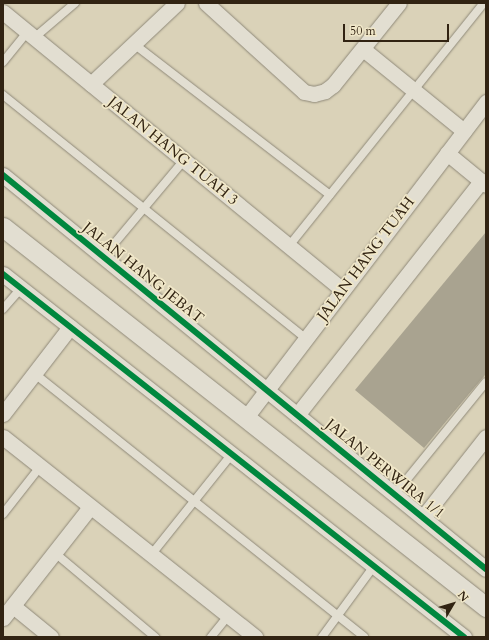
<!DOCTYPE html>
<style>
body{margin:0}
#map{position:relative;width:489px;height:640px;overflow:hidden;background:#dad2b8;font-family:Cardo,serif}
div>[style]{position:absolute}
.shadow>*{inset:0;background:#0003}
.building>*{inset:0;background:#a9a390}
.roads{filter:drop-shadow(0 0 1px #8f8979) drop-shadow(0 0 1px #8f8979)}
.service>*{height:8px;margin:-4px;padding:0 4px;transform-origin:4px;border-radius:4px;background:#e2ded1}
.minor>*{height:15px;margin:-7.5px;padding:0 7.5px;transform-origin:7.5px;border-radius:7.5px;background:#e2ded1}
.tertiary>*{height:19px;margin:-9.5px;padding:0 9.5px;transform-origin:9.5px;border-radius:9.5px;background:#e2ded1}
.cycleway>*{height:6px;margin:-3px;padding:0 3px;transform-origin:3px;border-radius:3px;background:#00873e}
span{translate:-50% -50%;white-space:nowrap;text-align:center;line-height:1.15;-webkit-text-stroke:3.5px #f0e7c8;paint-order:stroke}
.street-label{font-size:15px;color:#312312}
.frame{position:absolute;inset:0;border:4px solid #312312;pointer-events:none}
.north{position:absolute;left:433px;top:584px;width:40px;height:40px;-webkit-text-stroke:3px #f0e7c8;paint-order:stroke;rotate:52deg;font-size:11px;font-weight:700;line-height:16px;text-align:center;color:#312312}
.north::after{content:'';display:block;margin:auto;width:14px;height:18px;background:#312312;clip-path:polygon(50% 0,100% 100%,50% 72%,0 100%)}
.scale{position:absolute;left:343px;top:24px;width:106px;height:18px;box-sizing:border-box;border:2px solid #312312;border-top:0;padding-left:5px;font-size:12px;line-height:14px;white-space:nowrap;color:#312312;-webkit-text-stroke:3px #f0e7c8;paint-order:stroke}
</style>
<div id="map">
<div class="shadow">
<div style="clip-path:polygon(486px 234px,486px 374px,424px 446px)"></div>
</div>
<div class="building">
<div style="clip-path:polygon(486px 232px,486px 373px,424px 448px,355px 390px)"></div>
</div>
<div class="roads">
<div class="service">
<div style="left:34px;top:38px;width:54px;rotate:-40.5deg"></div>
<div style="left:134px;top:44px;width:247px;rotate:37.6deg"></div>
<div style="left:3px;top:62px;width:38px;rotate:-51deg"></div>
<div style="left:3px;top:95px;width:389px;rotate:38.8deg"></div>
<div style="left:289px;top:246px;width:312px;rotate:-51.3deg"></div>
<div style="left:103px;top:257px;width:126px;rotate:-50.1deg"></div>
<div style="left:3px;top:309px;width:28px;rotate:-49deg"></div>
<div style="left:35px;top:374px;width:421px;rotate:38.6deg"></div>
<div style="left:395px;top:494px;width:144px;rotate:-50.9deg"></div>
<div style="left:3px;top:514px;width:60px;rotate:-51.8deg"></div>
<div style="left:55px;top:553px;width:131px;rotate:40deg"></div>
<div style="left:151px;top:555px;width:129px;rotate:-51.3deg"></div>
<div style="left:211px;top:637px;width:27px;rotate:-51deg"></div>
<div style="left:322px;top:637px;width:88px;rotate:-53.8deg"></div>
</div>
<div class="minor">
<div style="left:206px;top:3px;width:132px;rotate:42.2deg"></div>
<div style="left:304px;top:92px;width:10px;rotate:11deg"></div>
<div style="left:314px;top:94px;width:11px;rotate:-15deg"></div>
<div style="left:325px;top:91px;width:10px;rotate:-37deg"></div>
<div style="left:333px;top:85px;width:105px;rotate:-51.2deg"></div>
<div style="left:3px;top:12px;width:439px;rotate:39.3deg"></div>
<div style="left:363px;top:49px;width:130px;rotate:39.1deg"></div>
<div style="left:91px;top:84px;width:118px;rotate:-43.3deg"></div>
<div style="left:447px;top:153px;width:50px;rotate:39.4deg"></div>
<div style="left:3px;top:175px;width:623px;rotate:39.21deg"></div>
<div style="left:3px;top:274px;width:587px;rotate:38.22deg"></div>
<div style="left:3px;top:414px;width:110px;rotate:-52.4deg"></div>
<div style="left:297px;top:415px;width:298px;rotate:-51.8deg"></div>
<div style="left:247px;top:416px;width:395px;rotate:-52.7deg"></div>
<div style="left:3px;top:437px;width:322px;rotate:38.4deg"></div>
<div style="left:423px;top:517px;width:102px;rotate:-51.8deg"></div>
<div style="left:13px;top:606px;width:49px;rotate:39.2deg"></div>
<div style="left:3px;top:618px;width:141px;rotate:-51.9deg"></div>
</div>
<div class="tertiary">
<div style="left:3px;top:227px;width:615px;rotate:38.19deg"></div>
</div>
</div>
<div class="cycleway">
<div style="left:3px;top:175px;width:623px;rotate:39.21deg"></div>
<div style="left:3px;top:274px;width:587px;rotate:38.22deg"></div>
</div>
<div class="street-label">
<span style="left:173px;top:151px;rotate:39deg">JALAN HANG TUAH 3</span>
<span style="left:366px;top:259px;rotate:-53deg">JALAN HANG TUAH</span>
<span style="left:143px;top:273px;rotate:39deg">JALAN HANG JEBAT</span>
<span style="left:385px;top:469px;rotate:39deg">JALAN PERWIRA 1/1</span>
</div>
<div class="frame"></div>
<div class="north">N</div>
<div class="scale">50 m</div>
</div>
